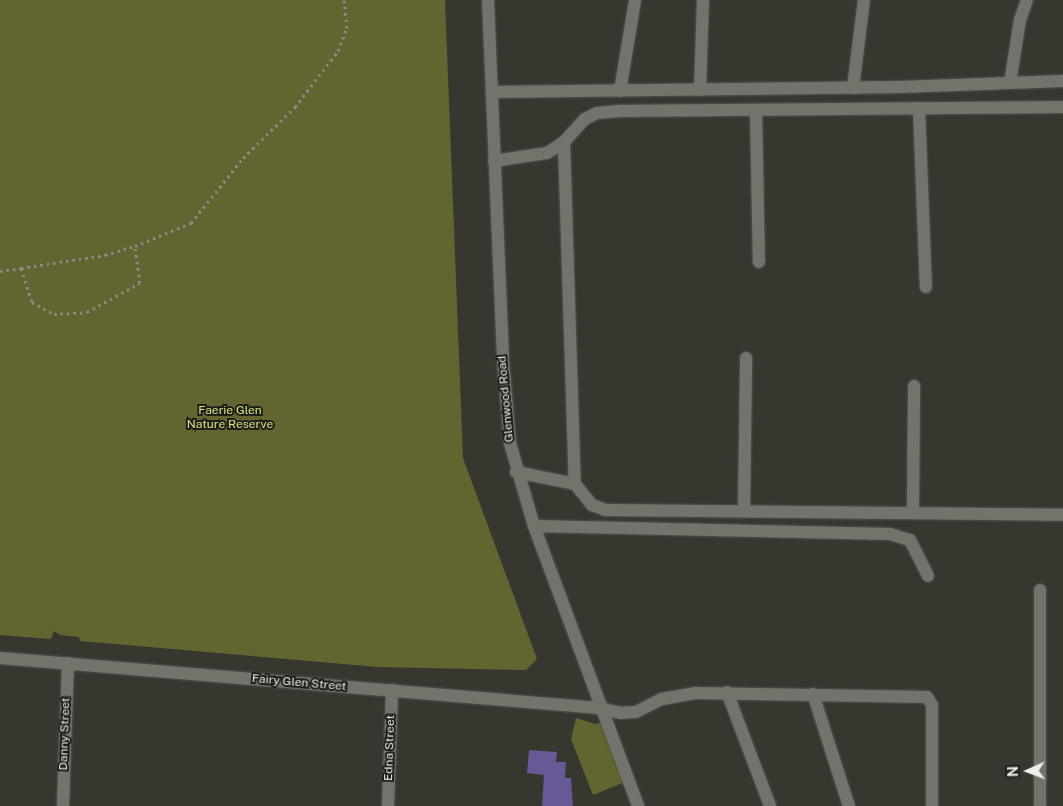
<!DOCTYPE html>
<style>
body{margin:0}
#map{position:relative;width:1063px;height:806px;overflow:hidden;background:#373730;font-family:"Public Sans",sans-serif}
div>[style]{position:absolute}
.green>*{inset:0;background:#636530}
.building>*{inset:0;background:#665995}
.path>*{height:3px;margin-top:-1.5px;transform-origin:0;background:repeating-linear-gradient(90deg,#898a84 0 2.5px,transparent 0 6.5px)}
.roads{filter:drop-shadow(0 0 1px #54554f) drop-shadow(0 0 1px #54554f)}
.minor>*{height:12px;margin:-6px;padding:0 6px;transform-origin:6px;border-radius:6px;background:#72736b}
span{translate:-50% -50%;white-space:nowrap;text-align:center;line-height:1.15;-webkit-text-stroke:4px #1e1f1b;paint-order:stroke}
.street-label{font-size:12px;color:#eeefea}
.park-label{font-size:12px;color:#dee37d}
.north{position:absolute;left:1003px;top:746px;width:50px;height:50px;-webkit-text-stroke:4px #1e1f1b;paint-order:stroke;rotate:268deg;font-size:14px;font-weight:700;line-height:20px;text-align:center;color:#eeefea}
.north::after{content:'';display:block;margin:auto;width:18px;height:22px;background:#eeefea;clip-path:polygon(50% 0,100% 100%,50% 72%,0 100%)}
</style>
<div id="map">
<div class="green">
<div style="clip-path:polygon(0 0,445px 0,463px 458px,537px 659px,526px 670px,378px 667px,80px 641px,79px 637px,60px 635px,54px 631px,51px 639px,0 635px)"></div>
<div style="clip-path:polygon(576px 718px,595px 724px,607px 722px,625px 782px,593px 795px,571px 739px)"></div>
</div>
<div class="building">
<div style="clip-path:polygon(529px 750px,557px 752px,556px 762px,566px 762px,565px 778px,571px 778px,573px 806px,542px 806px,544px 775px,527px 773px)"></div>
</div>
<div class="path">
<div style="left:21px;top:268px;width:85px;rotate:-8.8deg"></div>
<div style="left:105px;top:255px;width:31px;rotate:-17deg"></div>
<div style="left:0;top:271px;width:21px;rotate:-8deg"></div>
<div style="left:21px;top:268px;width:36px;rotate:72deg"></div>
<div style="left:32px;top:302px;width:25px;rotate:29deg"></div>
<div style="left:54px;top:314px;width:33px;rotate:-3deg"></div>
<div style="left:87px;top:312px;width:60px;rotate:-28.7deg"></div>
<div style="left:140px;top:283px;width:37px;rotate:-98deg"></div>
<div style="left:135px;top:246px;width:61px;rotate:-22.3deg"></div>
<div style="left:191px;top:223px;width:83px;rotate:-51.3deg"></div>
<div style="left:243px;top:158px;width:73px;rotate:-44.4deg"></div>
<div style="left:295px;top:107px;width:71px;rotate:-52.5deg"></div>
<div style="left:338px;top:51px;width:25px;rotate:-69deg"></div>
<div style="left:347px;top:28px;width:28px;rotate:-96deg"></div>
</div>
<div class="roads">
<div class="minor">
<div style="left:488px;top:0;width:360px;rotate:87.6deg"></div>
<div style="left:503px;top:360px;width:83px;rotate:85.2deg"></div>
<div style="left:510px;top:443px;width:86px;rotate:73.9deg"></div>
<div style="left:534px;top:526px;width:299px;rotate:69.6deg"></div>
<div style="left:1010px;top:83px;width:64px;rotate:-81deg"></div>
<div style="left:1020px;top:20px;width:21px;rotate:-71deg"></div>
<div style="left:853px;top:88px;width:89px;rotate:-82.9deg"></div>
<div style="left:700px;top:90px;width:90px;rotate:-88.1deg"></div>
<div style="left:620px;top:91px;width:92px;rotate:-80.6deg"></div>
<div style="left:492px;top:92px;width:408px;rotate:-0.7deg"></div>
<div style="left:900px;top:87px;width:163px;rotate:-2.1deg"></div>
<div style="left:919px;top:108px;width:179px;rotate:87.8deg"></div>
<div style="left:756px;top:111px;width:151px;rotate:88.9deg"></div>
<div style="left:564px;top:142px;width:342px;rotate:88.2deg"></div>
<div style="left:494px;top:161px;width:54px;rotate:-8.6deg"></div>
<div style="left:547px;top:153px;width:20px;rotate:-33deg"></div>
<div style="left:564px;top:142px;width:31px;rotate:-48deg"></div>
<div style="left:585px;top:119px;width:13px;rotate:-27deg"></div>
<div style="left:597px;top:113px;width:23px;rotate:-5deg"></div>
<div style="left:620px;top:111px;width:443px;rotate:-0.5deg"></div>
<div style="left:516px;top:472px;width:60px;rotate:11.5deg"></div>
<div style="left:575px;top:484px;width:27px;rotate:51deg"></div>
<div style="left:592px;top:505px;width:15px;rotate:20deg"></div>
<div style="left:606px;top:510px;width:457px;rotate:0.6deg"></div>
<div style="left:744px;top:510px;width:152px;rotate:-89.2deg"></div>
<div style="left:913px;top:512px;width:126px;rotate:-89.5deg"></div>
<div style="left:534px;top:526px;width:356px;rotate:1.3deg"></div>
<div style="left:890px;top:534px;width:21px;rotate:17deg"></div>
<div style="left:910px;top:540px;width:40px;rotate:63.4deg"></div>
<div style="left:0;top:658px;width:601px;rotate:4.77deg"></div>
<div style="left:599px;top:708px;width:22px;rotate:13deg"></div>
<div style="left:620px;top:713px;width:16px;rotate:-4deg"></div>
<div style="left:636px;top:712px;width:29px;rotate:-27deg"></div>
<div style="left:662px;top:699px;width:35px;rotate:-10deg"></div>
<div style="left:696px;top:693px;width:231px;rotate:1deg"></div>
<div style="left:927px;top:697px;width:9px;rotate:58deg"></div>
<div style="left:932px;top:705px;width:101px;rotate:90deg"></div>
<div style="left:727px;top:692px;width:122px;rotate:69.3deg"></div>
<div style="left:813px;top:694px;width:118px;rotate:72.2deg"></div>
<div style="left:63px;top:806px;width:143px;rotate:-88deg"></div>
<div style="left:388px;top:806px;width:116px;rotate:-88deg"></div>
<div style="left:1040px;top:806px;width:216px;rotate:-90deg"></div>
</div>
</div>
<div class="street-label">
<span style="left:506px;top:399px;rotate:-95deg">Glenwood Road</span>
<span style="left:299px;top:683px;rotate:5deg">Fairy Glen Street</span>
<span style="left:65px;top:734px;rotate:-88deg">Danny Street</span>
<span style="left:390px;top:748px;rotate:-88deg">Edna Street</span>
</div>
<div class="park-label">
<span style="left:230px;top:418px">Faerie Glen<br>Nature Reserve</span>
</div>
<div class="north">N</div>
</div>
